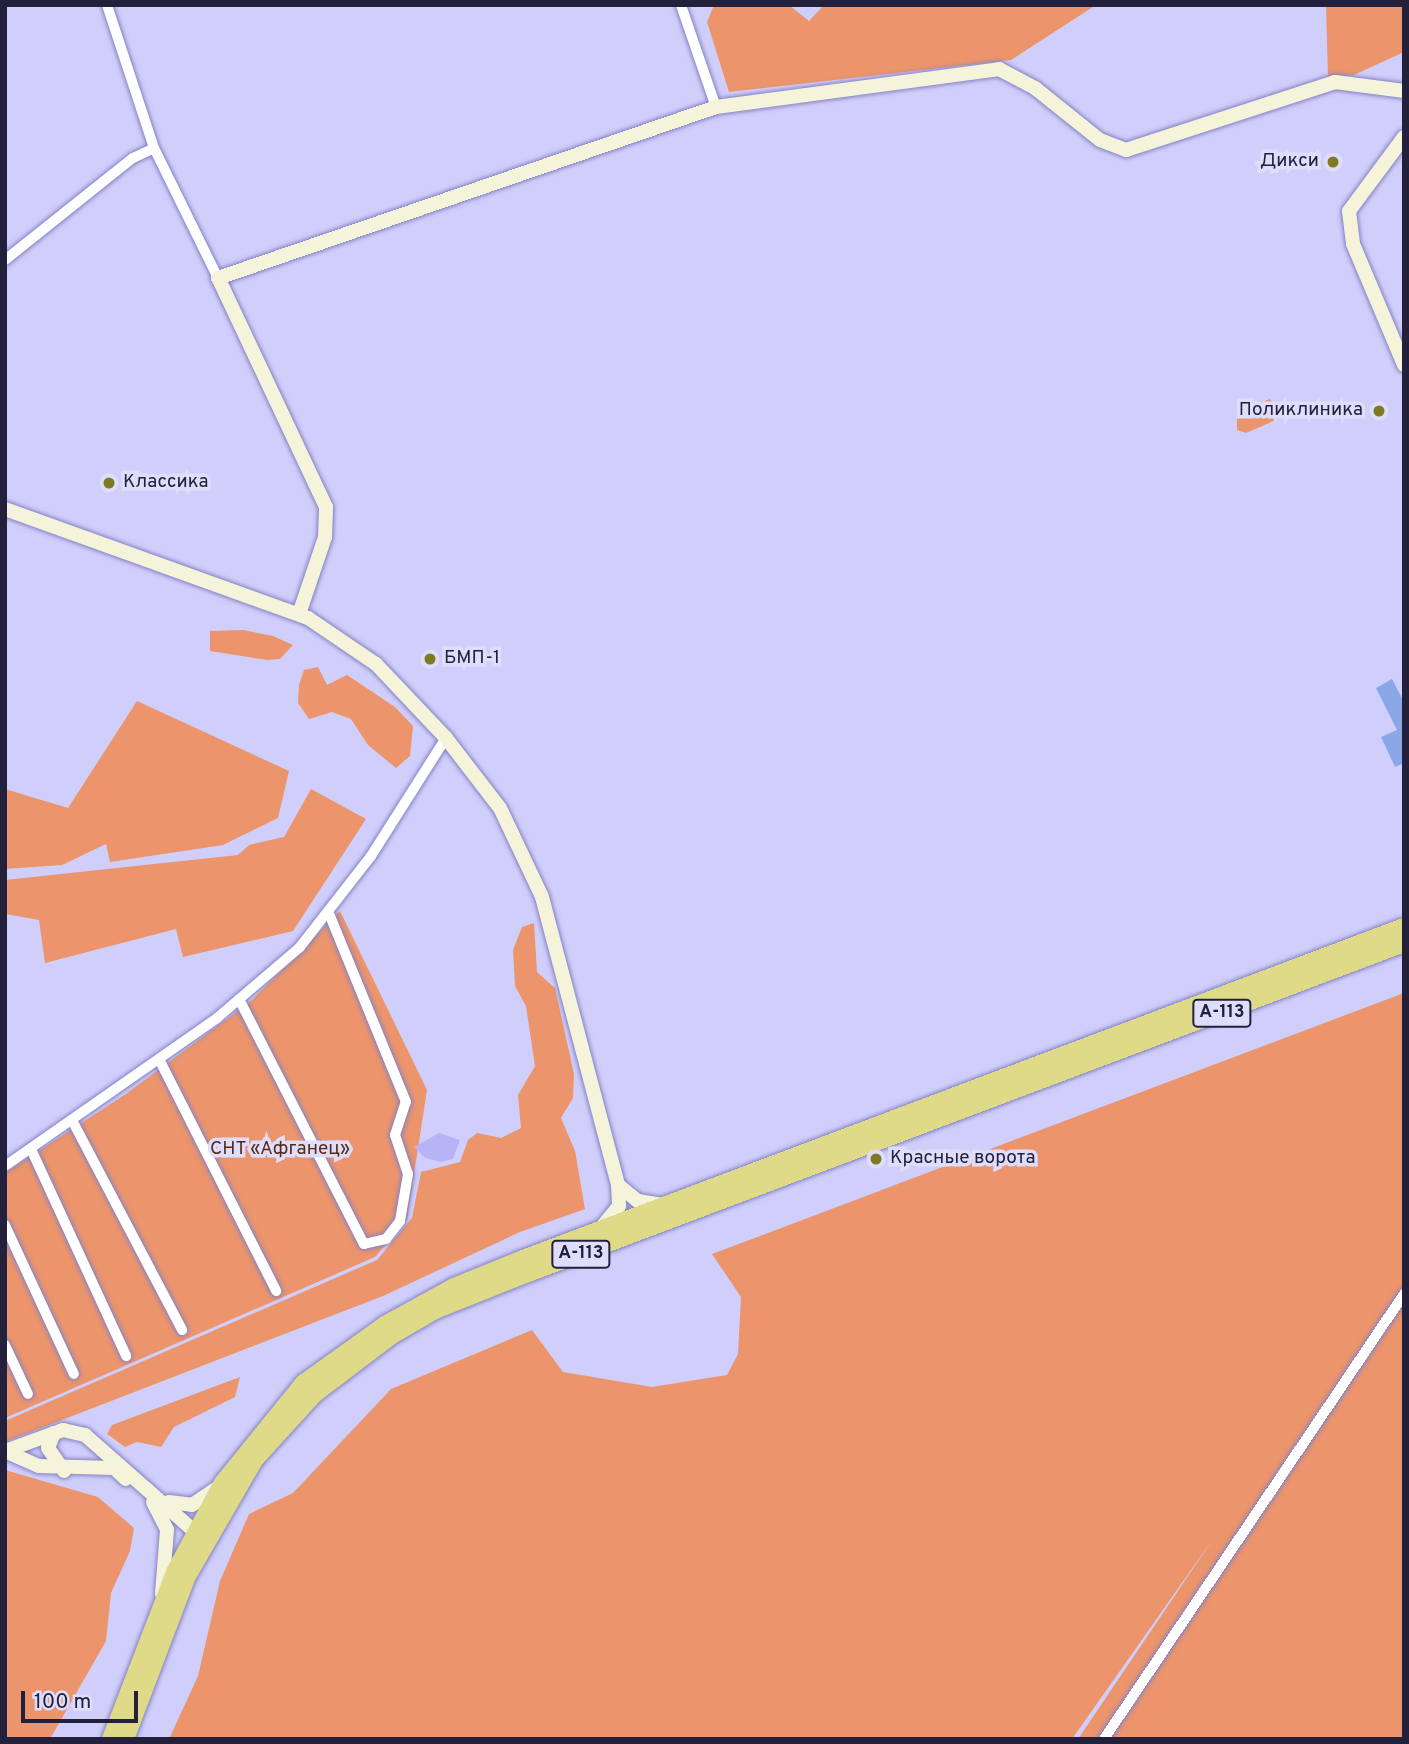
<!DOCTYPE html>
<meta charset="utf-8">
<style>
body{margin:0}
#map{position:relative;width:1409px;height:1744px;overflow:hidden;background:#d0cffb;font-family:Overpass,sans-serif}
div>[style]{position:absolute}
.green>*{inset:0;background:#ec946b}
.water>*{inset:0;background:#b6b4f6}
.building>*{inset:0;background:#8aa7e8}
.roads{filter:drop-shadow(0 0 2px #8582c5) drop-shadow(0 0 2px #8582c5)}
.street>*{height:10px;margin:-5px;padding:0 5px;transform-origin:5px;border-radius:5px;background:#fff}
.secondary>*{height:14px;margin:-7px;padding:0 7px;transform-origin:7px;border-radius:7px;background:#f5f4db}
.highway>*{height:18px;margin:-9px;padding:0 9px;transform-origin:9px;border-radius:9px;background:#deda88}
.dots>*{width:19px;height:19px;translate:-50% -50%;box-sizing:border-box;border:4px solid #dedefc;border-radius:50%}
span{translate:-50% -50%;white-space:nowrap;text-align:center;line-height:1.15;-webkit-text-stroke:7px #dedefc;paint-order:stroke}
.shield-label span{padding:2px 5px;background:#dedefc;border:2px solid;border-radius:5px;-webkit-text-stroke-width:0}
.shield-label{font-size:18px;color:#22203b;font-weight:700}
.poi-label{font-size:19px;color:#22203b}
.right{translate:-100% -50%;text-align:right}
.left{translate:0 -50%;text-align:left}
.park-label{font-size:19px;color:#562913}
.frame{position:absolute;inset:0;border:7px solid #22203b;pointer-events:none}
.scale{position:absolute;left:21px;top:1691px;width:117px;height:32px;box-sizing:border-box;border:4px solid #22203b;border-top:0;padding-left:9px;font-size:21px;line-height:24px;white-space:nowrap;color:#22203b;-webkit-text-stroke:5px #dedefc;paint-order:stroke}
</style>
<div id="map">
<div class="green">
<div style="clip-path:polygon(714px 5px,789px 5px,809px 21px,824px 5px,1096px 5px,1011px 60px,729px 92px,707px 22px)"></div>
<div style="clip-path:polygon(1326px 5px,1404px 5px,1404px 52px,1354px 75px,1328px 77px)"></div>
<div style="clip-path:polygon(1270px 399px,1280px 414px,1278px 419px,1246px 433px,1237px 430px,1237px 412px)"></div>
<div style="clip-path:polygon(243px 630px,273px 636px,293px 645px,280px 659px,267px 660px,210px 651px,210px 631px)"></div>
<div style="clip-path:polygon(318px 667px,327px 685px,347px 675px,395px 707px,413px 726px,410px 756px,396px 768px,368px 745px,351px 719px,332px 712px,309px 719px,298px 703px,299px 685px,304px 670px)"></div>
<div style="clip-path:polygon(137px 701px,289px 771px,278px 818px,223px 845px,110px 862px,106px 844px,62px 865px,5px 869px,5px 789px,68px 808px)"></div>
<div style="clip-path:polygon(311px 789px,366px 819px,293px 931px,183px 957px,176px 929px,45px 963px,39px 920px,5px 914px,5px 880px,238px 855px,249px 845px,284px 837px)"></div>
<div style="clip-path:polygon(340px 911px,427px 1090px,407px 1220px,375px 1257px,5px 1418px,5px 1173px,126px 1094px,251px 1001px)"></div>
<div style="clip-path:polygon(534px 923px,537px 972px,555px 988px,574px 1074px,573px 1098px,561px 1118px,575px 1151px,585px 1209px,520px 1232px,383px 1296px,5px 1442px,5px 1421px,377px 1260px,412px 1218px,421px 1172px,460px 1162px,468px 1140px,477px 1133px,501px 1138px,521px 1128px,518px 1095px,535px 1066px,526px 1006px,515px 986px,513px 950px,522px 927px)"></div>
<div style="clip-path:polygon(1404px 993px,1404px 1739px,1078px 1739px,1215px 1536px,1072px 1739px,169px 1739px,198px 1676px,220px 1581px,249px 1514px,293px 1493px,391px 1389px,532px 1330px,563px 1372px,652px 1387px,727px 1375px,738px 1354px,741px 1297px,712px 1254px)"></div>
<div style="clip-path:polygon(240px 1377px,235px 1397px,174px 1427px,161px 1447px,137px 1442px,125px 1447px,107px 1434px,112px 1425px)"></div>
<div style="clip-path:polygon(5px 1470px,98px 1497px,134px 1528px,130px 1551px,111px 1593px,106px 1641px,50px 1739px,5px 1739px)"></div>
</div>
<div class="water">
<div style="clip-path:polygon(439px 1133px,460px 1140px,453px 1159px,441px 1162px,425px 1158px,414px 1147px)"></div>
</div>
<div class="building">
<div style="clip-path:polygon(1392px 679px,1404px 702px,1404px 763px,1395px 767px,1381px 737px,1397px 730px,1376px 688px)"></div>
</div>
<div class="roads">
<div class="street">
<div style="left:107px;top:5px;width:151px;rotate:71.8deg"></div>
<div style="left:154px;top:148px;width:145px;rotate:63.8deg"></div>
<div style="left:681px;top:5px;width:108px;rotate:71.1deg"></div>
<div style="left:5px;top:260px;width:164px;rotate:-38.6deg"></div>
<div style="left:133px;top:158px;width:23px;rotate:-25deg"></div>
<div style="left:239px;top:999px;width:275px;rotate:63deg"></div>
<div style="left:364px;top:1244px;width:23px;rotate:-13deg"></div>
<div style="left:386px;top:1239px;width:23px;rotate:-52deg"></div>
<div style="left:400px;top:1221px;width:48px;rotate:-80.3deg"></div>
<div style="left:408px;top:1174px;width:41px;rotate:-108.4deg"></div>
<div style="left:395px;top:1135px;width:35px;rotate:-72deg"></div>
<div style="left:406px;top:1102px;width:206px;rotate:-112.2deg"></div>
<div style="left:159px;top:1059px;width:260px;rotate:63.2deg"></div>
<div style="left:73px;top:1122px;width:235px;rotate:62.3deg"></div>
<div style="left:31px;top:1149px;width:228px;rotate:65.3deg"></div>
<div style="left:5px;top:1166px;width:259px;rotate:-34.9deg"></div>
<div style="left:217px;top:1018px;width:109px;rotate:-40.5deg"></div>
<div style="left:300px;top:947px;width:115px;rotate:-52deg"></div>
<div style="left:371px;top:856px;width:140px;rotate:-57.6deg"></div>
<div style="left:5px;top:1225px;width:164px;rotate:65.2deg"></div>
<div style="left:5px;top:1345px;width:54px;rotate:64.9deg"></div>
<div style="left:1104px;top:1739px;width:537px;rotate:-56.01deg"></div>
</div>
<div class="secondary">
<div style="left:1404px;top:137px;width:92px;rotate:126.6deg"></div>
<div style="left:1349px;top:211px;width:33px;rotate:83deg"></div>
<div style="left:1353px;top:244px;width:131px;rotate:67.1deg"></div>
<div style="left:5px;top:509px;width:322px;rotate:19.8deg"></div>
<div style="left:308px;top:618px;width:82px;rotate:34.1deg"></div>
<div style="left:376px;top:664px;width:102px;rotate:46.6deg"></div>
<div style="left:446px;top:738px;width:88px;rotate:52.4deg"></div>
<div style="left:500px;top:808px;width:98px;rotate:64.7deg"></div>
<div style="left:542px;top:897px;width:298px;rotate:75.2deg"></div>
<div style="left:618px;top:1185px;width:21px;rotate:87deg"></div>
<div style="left:619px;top:1206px;width:28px;rotate:129deg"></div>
<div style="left:299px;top:614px;width:81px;rotate:-71.3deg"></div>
<div style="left:325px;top:537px;width:30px;rotate:-88deg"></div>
<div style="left:326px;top:507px;width:253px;rotate:-115.2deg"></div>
<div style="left:218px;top:278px;width:527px;rotate:-18.95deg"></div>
<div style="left:716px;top:107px;width:286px;rotate:-7.6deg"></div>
<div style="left:999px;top:69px;width:41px;rotate:27.8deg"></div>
<div style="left:1035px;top:88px;width:83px;rotate:38.7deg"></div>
<div style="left:1100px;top:140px;width:28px;rotate:21deg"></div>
<div style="left:1126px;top:150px;width:220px;rotate:-18deg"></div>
<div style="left:1335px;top:82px;width:70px;rotate:7.4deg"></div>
<div style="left:618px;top:1185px;width:26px;rotate:39deg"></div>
<div style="left:638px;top:1201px;width:25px;rotate:9deg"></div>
<div style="left:54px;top:1433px;width:16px;rotate:112deg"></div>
<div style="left:48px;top:1448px;width:28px;rotate:55deg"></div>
<div style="left:5px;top:1451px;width:62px;rotate:-19.9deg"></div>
<div style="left:63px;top:1430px;width:23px;rotate:13deg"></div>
<div style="left:85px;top:1435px;width:154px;rotate:41.3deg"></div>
<div style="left:5px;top:1451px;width:37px;rotate:24deg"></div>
<div style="left:39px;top:1466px;width:75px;rotate:1.5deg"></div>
<div style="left:114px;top:1468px;width:16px;rotate:43deg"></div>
<div style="left:153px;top:1502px;width:31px;rotate:63deg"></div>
<div style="left:167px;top:1530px;width:64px;rotate:94.5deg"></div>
<div style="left:169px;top:1502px;width:23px;rotate:7deg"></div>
<div style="left:192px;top:1505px;width:32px;rotate:-34deg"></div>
</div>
<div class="highway">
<div style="left:111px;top:1739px;width:179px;rotate:-69deg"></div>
<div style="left:175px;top:1572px;width:101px;rotate:-61.7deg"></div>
<div style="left:223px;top:1483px;width:129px;rotate:-51deg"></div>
<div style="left:304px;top:1383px;width:100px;rotate:-35.6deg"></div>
<div style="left:385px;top:1325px;width:79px;rotate:-28.8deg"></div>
<div style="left:454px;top:1287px;width:74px;rotate:-22.1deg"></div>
<div style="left:523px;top:1259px;width:941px;rotate:-20.65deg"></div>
<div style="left:125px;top:1739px;width:172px;rotate:-69.2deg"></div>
<div style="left:186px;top:1578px;width:136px;rotate:-60deg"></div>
<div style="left:254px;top:1460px;width:89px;rotate:-47.7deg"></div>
<div style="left:314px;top:1394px;width:98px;rotate:-37.1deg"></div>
<div style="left:392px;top:1335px;width:50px;rotate:-30.2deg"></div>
<div style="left:435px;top:1310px;width:100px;rotate:-21.7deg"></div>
<div style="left:528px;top:1273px;width:936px;rotate:-20.64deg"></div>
</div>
</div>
<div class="dots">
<div style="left:1333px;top:162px;background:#7f791f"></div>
<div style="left:1379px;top:411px;background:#7f791f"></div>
<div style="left:109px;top:483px;background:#7f791f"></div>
<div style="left:430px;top:659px;background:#7f791f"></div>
<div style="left:876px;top:1159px;background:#7f791f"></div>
</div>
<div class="shield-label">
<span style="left:1222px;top:1013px">А-113</span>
<span style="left:581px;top:1254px">А-113</span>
</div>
<div class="poi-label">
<span class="right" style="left:1319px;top:162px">Дикси</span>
<span class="right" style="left:1363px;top:411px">Поликлиника</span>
<span class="left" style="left:123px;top:483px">Классика</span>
<span class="left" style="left:444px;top:659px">БМП-1</span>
<span class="left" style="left:890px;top:1159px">Красные ворота</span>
</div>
<div class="park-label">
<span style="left:280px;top:1150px">СНТ «Афганец»</span>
</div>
<div class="frame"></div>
<div class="scale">100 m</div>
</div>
